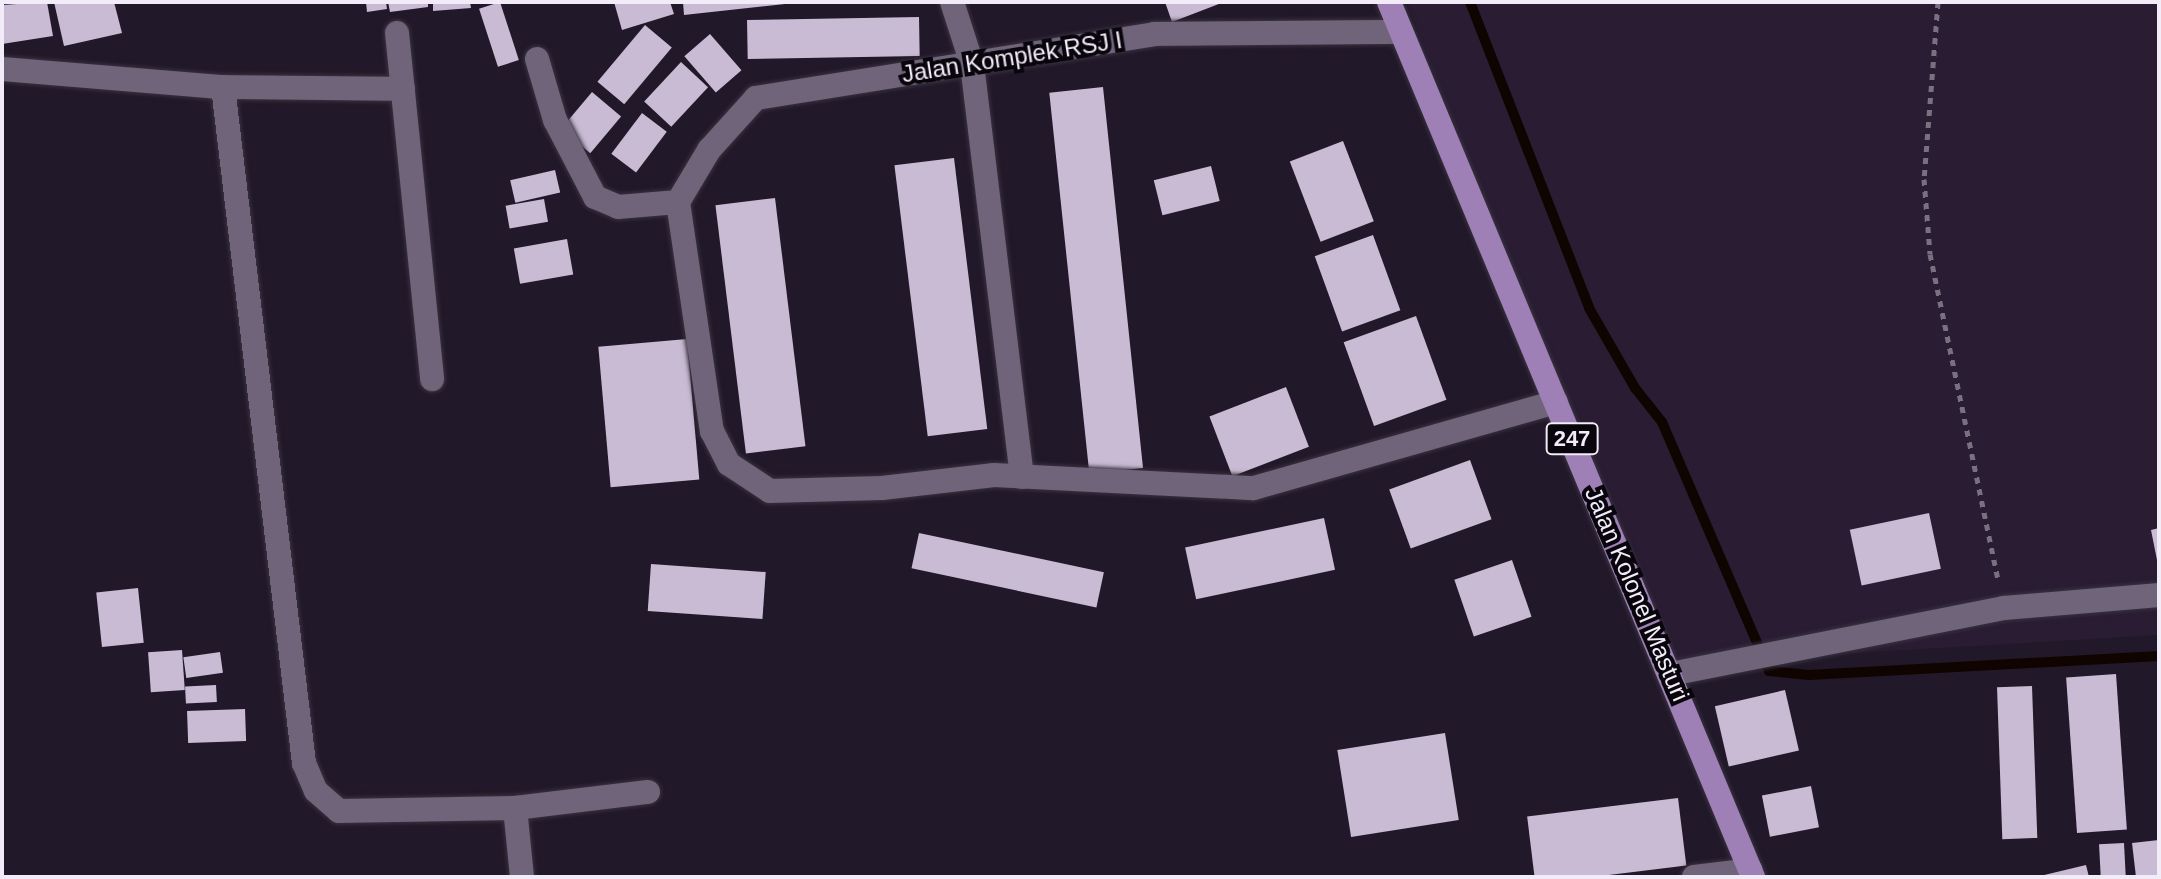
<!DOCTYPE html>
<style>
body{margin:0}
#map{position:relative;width:2161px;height:879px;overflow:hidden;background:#211829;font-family:Helvetica,sans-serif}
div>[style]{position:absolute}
.built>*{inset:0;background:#291c33}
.stream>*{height:10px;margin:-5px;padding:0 5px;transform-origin:5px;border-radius:5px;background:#100400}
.building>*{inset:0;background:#c8bbd3;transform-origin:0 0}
.path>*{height:5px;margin-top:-2.5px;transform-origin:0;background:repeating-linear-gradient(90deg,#797080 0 6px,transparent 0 12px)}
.roads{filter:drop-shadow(0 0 2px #39323f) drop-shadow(0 0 2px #39323f)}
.minor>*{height:24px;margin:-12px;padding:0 12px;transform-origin:12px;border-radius:12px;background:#6f6479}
.major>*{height:24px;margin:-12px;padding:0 12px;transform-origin:12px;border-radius:12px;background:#9e80b7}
span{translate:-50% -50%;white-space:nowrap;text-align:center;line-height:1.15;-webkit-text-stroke:8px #09050c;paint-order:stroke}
.shield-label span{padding:2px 6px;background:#09050c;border:2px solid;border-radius:6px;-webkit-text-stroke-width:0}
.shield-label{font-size:22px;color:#f2ebf8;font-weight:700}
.street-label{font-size:24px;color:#f2ebf8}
.frame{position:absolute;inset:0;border:4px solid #f2ebf8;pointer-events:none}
</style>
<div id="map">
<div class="built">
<div style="clip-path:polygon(1407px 2px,2159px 2px,2159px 635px,1669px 664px,1549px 372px)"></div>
</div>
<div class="stream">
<div style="left:1470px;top:2px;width:328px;rotate:68.7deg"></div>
<div style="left:1589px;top:308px;width:92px;rotate:60.1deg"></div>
<div style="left:1635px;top:388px;width:43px;rotate:51.5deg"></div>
<div style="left:1662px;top:422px;width:271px;rotate:66.7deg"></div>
<div style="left:1769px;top:671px;width:40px;rotate:5.7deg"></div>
<div style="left:1809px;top:675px;width:351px;rotate:-3.1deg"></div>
</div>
<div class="building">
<div style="clip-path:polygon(47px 2px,53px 36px,2px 44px,2px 5px)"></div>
<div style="clip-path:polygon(54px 2px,114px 2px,122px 33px,64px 46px)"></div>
<div style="clip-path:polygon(366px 2px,386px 2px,387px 9px,367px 12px)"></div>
<div style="clip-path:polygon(388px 2px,428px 2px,428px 7px,390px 12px)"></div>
<div style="clip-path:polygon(433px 2px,470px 2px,471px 8px,433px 11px)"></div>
<div style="left:500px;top:2px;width:61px;height:22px;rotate:72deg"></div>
<div style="clip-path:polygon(614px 2px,670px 2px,674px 14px,622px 30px)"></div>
<div style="clip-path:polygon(683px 2px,785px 2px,785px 4px,684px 15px)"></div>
<div style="clip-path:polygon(1165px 2px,1224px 2px,1172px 22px)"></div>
<div style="left:919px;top:17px;width:39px;height:172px;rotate:89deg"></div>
<div style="left:645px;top:25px;width:35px;height:74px;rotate:40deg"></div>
<div style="left:710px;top:34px;width:48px;height:34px;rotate:49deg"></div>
<div style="left:681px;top:62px;width:37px;height:54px;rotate:43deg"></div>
<div style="left:1103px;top:87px;width:383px;height:54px;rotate:84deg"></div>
<div style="left:592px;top:92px;width:38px;height:48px;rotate:40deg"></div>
<div style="left:642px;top:113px;width:31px;height:51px;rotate:37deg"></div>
<div style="left:1343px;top:141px;width:86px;height:57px;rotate:69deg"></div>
<div style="left:954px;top:158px;width:273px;height:60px;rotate:83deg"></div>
<div style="left:1211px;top:166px;width:36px;height:59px;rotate:76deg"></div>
<div style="left:555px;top:170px;width:23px;height:46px;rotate:77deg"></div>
<div style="left:775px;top:198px;width:250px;height:60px;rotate:83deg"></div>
<div style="left:544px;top:199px;width:23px;height:39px;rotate:80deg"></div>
<div style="left:1373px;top:235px;width:80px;height:62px;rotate:70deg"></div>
<div style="left:567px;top:239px;width:36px;height:54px;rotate:80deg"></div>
<div style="left:1416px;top:316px;width:89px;height:77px;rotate:70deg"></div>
<div style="left:687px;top:339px;width:141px;height:89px;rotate:85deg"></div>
<div style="left:1286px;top:387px;width:64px;height:82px;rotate:69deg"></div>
<div style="left:1470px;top:460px;width:63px;height:86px;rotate:70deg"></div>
<div style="left:1929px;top:513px;width:57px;height:81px;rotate:78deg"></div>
<div style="left:1324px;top:518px;width:53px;height:142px;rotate:78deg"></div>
<div style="clip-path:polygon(2159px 528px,2159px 565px,2158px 565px,2151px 530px)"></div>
<div style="left:919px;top:533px;width:189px;height:36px;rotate:12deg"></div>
<div style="left:1512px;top:560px;width:60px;height:61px;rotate:71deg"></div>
<div style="left:651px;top:564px;width:115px;height:47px;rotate:4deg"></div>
<div style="left:138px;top:588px;width:55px;height:42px;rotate:84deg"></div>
<div style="left:182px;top:650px;width:40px;height:34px;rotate:86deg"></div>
<div style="left:220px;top:652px;width:21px;height:37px;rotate:82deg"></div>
<div style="left:2116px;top:674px;width:156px;height:50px;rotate:86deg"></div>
<div style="left:216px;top:685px;width:17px;height:31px;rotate:87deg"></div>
<div style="left:2032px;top:686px;width:152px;height:35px;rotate:88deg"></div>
<div style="left:1785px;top:690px;width:62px;height:72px;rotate:77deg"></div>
<div style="left:245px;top:709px;width:32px;height:58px;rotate:88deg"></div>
<div style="left:1445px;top:733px;width:88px;height:109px;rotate:81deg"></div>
<div style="left:1811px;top:786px;width:42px;height:50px;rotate:79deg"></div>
<div style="left:1678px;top:798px;width:68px;height:152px;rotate:83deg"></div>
<div style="clip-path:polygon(2159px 840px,2159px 877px,2136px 877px,2132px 843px)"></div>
<div style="left:2124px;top:843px;width:34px;height:25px;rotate:87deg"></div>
<div style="clip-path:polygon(2086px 865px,2089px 877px,2040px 877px,2040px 876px)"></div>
</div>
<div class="path">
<div style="left:1938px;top:2px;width:178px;rotate:94.5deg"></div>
<div style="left:1924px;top:179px;width:75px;rotate:85.4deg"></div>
<div style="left:1930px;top:254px;width:333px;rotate:78.2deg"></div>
</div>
<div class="roads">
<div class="minor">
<div style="left:952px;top:2px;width:65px;rotate:72.1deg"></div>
<div style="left:972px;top:64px;width:416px;rotate:83.1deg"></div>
<div style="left:397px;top:33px;width:348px;rotate:84.2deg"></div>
<div style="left:537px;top:59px;width:64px;rotate:73.6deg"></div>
<div style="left:555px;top:120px;width:87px;rotate:62.5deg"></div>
<div style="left:595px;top:197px;width:25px;rotate:23deg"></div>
<div style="left:618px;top:207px;width:60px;rotate:-4.8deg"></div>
<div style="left:2px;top:69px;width:222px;rotate:4.7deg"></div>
<div style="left:223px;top:87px;width:681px;rotate:83.17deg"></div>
<div style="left:304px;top:763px;width:30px;rotate:67deg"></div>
<div style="left:316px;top:791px;width:30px;rotate:41deg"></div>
<div style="left:339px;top:811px;width:176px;rotate:-1deg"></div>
<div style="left:515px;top:808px;width:134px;rotate:-6.9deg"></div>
<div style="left:223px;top:87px;width:180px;rotate:0.6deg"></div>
<div style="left:678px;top:202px;width:232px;rotate:81.6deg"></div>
<div style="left:712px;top:431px;width:37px;rotate:63deg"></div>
<div style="left:729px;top:464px;width:49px;rotate:33.4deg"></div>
<div style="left:770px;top:491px;width:112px;rotate:-1.5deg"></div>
<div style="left:882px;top:488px;width:113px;rotate:-6.6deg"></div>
<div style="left:994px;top:475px;width:260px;rotate:2.9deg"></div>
<div style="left:1254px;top:488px;width:314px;rotate:-15.9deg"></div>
<div style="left:678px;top:202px;width:61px;rotate:-59.2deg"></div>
<div style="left:709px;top:150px;width:70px;rotate:-47.9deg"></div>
<div style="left:756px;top:98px;width:403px;rotate:-9.1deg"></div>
<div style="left:1154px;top:34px;width:247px;rotate:-0.5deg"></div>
<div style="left:1671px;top:674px;width:339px;rotate:-11.2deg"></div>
<div style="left:2004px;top:608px;width:156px;rotate:-4.8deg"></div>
<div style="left:515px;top:808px;width:69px;rotate:84.2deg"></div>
<div style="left:1694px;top:877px;width:57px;rotate:-7deg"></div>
</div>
<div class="major">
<div style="left:1389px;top:2px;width:948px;rotate:67.41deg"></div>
</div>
</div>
<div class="shield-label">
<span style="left:1572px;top:439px">247</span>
</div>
<div class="street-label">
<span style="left:1012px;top:57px;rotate:-9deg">Jalan Komplek RSJ I</span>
<span style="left:1637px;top:594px;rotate:67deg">Jalan Kolonel Masturi</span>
</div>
<div class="frame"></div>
</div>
